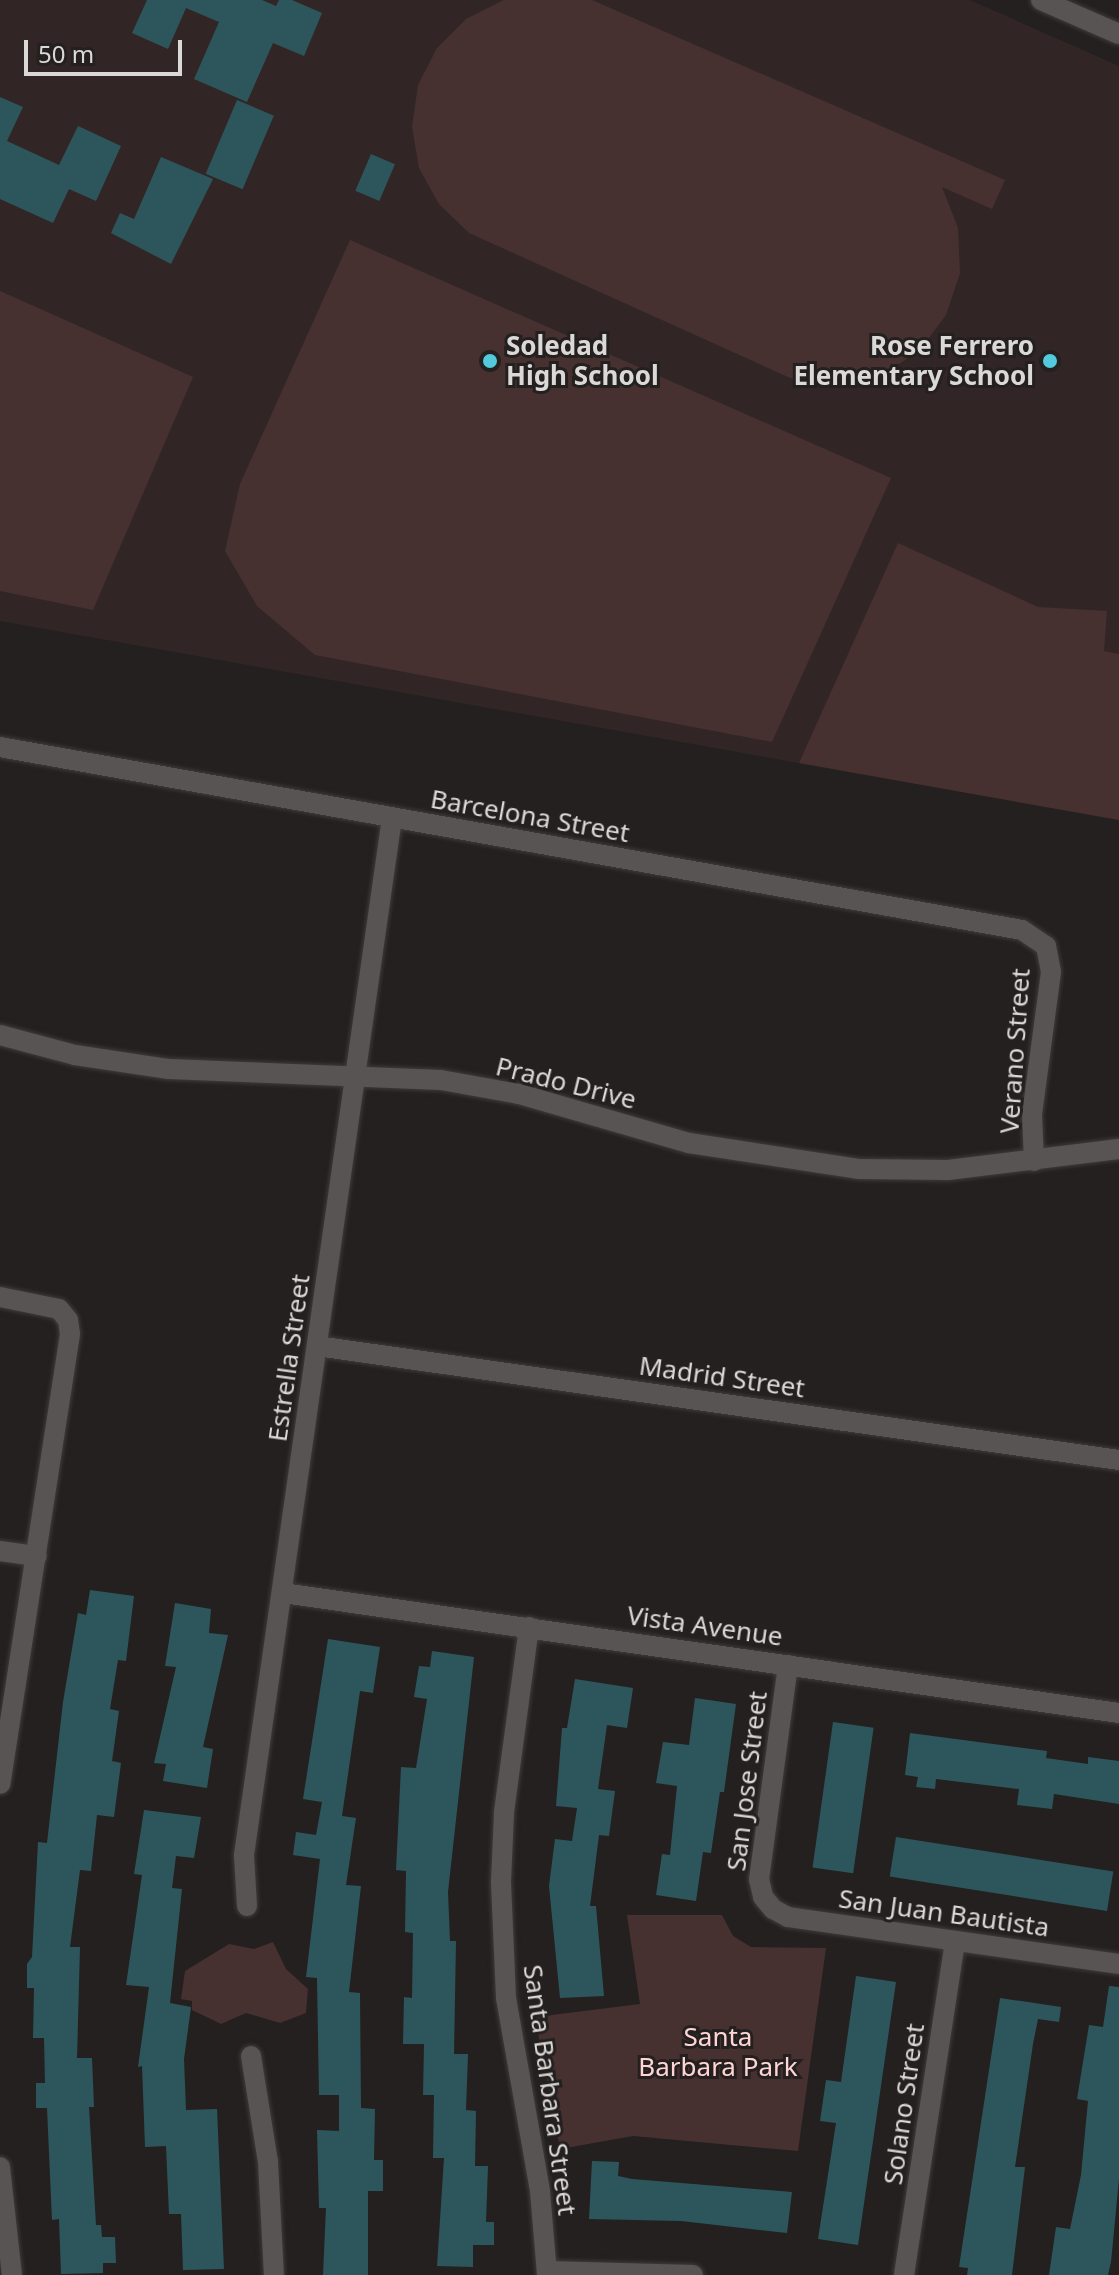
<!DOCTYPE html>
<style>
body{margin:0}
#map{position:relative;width:1119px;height:2275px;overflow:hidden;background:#242020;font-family:"Noto Sans",sans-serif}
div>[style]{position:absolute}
.built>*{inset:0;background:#312625}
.green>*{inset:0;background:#473030}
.building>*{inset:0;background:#2d565c;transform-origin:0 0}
.roads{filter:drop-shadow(0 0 2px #3e3b3b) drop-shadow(0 0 2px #3e3b3b)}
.minor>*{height:20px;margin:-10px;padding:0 10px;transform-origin:10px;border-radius:10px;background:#595454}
.tertiary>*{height:20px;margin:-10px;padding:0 10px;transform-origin:10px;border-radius:10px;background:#595454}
.dots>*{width:22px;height:22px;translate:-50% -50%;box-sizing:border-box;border:4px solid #242020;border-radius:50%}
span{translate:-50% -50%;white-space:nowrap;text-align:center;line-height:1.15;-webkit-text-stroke:6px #242020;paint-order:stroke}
.poi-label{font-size:26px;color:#dbd8d8;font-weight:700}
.left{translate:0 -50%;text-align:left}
.right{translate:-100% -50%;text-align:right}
.street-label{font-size:26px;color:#dbd8d8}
.park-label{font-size:26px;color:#fed5d4}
.scale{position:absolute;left:24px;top:40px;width:158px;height:36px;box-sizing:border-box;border:4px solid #dbd8d8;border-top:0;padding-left:10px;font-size:24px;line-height:28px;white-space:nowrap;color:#dbd8d8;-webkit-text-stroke:6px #242020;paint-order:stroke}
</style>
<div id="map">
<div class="built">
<div style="clip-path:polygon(0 0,970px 0,1119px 66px,1119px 820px,0 621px)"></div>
</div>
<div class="green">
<div style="clip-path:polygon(504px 0,592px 0,1005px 180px,992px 209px,942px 187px,958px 228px,960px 273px,946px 315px,919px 351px,882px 375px,839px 385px,797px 381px,469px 233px,439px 204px,419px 168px,412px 127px,418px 85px,437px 48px,466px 19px)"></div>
<div style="clip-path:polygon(350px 240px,891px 478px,772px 742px,315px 655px,257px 606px,225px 551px,240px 484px)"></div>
<div style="clip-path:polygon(0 291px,193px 377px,93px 610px,0 591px)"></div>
<div style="clip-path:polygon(898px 543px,1038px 607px,1107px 611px,1104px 651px,1119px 654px,1119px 820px,799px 763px)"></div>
<div style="clip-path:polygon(627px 1915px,722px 1915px,733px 1936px,751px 1947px,826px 1948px,798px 2151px,633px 2136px,560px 2149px,535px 2017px,640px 2004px)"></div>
<div style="clip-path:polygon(273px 1942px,286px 1969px,308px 1989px,306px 2013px,280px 2023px,246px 2013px,221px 2024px,192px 2010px,192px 2001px,181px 1999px,185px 1971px,229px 1944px,254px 1949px)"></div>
</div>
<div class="building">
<div style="clip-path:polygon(147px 0,262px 0,276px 6px,279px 0,292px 0,322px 13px,304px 56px,273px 43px,247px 102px,194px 79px,219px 22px,186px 8px,168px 49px,132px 33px)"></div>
<div style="clip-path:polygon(0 97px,23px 107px,7px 141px,59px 165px,78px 126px,121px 146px,96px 201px,69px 189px,53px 223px,0 199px)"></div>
<div style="left:237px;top:100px;width:40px;height:80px;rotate:23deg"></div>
<div style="left:371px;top:154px;width:26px;height:40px;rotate:23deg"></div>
<div style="clip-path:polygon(161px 157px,213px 179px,171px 264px,111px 233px,120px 213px,134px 219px)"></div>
<div style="clip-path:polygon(90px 1590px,134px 1596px,126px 1661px,118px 1660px,110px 1709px,119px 1711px,112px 1761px,121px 1763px,114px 1817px,97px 1815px,91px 1871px,80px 1870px,70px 1947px,80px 1947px,77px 2058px,92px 2058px,94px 2107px,89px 2107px,96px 2225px,101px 2225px,102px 2237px,115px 2237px,116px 2263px,103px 2263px,103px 2273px,61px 2274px,59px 2219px,52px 2220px,47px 2108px,36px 2108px,36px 2083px,45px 2083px,44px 2038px,33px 2038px,34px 1988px,27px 1988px,27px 1964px,32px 1957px,38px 1842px,47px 1843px,63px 1702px,78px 1613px,86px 1615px)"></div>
<div style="clip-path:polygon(175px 1603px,211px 1609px,209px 1633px,228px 1635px,203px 1747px,213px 1749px,207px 1788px,163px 1781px,166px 1764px,154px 1763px,176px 1667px,165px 1666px)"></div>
<div style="clip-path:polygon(328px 1639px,380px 1647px,373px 1693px,360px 1691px,342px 1816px,356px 1818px,346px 1885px,361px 1886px,349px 1992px,360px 1993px,361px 2108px,375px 2109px,374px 2160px,383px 2160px,383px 2191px,368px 2191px,368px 2275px,323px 2275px,326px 2208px,319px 2208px,317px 2130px,339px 2131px,339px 2095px,319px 2095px,317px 1978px,306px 1977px,320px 1859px,293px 1855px,296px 1832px,316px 1835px,322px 1802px,303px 1799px)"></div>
<div style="clip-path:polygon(432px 1651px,474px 1657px,448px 1892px,450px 1941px,456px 1941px,454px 2054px,468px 2054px,466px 2110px,476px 2111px,475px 2166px,488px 2166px,486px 2222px,494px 2222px,494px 2245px,473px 2245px,473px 2267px,437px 2266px,444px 2158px,433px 2158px,434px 2095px,423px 2095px,424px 2044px,403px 2044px,404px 1997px,412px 1998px,413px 1933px,405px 1932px,406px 1871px,396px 1870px,401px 1767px,416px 1768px,427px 1699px,414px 1697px,419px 1666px,430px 1667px)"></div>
<div style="clip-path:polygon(575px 1679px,633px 1688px,627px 1728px,607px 1725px,598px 1789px,615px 1791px,609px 1836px,599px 1835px,590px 1906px,596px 1906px,604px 1996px,560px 1998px,549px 1886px,555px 1839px,572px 1841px,577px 1808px,556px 1806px,562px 1728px,567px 1728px)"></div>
<div style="clip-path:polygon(695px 1698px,736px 1704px,724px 1792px,720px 1792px,711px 1853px,703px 1852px,696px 1901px,656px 1895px,662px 1854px,670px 1855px,677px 1786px,656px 1783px,663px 1742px,689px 1745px)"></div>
<div style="left:833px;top:1722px;width:41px;height:147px;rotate:8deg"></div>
<div style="clip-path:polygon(910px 1733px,1047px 1751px,1046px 1758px,1088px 1764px,1088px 1757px,1119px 1761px,1119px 1804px,1054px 1794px,1052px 1809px,1017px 1805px,1019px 1789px,936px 1779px,935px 1789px,916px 1787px,918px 1777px,905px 1775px)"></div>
<div style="clip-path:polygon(144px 1810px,201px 1817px,194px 1858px,176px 1856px,172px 1888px,182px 1889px,170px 2003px,191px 2007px,184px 2059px,186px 2110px,217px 2109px,224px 2269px,183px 2270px,181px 2214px,169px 2214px,166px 2146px,145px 2147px,142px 2066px,138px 2067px,149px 1987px,126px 1985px,142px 1875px,134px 1874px)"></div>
<div style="left:896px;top:1837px;width:220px;height:40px;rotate:9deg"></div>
<div style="clip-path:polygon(856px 1976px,896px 1982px,858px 2245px,818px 2239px,836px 2123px,820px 2121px,826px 2080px,841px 2082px)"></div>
<div style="clip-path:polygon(1109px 1986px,1119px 1987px,1119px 2179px,1111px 2262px,1108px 2275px,1049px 2275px,1056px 2227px,1070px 2229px,1081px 2175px,1088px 2101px,1077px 2099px,1089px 2025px,1103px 2027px)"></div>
<div style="clip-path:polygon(1000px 1998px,1061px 2007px,1059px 2022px,1038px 2019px,1033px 2044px,1015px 2167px,1025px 2167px,1012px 2275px,967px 2275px,968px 2268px,959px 2267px)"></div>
<div style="clip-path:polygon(592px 2161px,619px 2162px,618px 2176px,632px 2179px,792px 2192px,787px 2233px,681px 2221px,589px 2219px)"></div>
</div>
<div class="roads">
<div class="minor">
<div style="left:0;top:747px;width:1038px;rotate:10.15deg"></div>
<div style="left:1022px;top:930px;width:29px;rotate:34deg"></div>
<div style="left:1046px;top:946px;width:26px;rotate:79deg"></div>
<div style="left:1051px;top:972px;width:144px;rotate:97.6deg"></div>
<div style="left:1032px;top:1115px;width:46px;rotate:87.5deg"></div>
<div style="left:0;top:1297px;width:60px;rotate:11.5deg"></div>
<div style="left:59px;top:1309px;width:14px;rotate:51deg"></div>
<div style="left:68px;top:1320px;width:14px;rotate:82deg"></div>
<div style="left:70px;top:1334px;width:455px;rotate:98.8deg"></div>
<div style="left:317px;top:1346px;width:810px;rotate:8.09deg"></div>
<div style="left:0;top:1551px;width:37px;rotate:8deg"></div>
<div style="left:283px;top:1593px;width:845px;rotate:8.17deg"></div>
<div style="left:529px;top:1627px;width:188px;rotate:97.7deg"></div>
<div style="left:504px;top:1813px;width:70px;rotate:92.5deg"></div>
<div style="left:501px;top:1883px;width:115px;rotate:87.5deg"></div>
<div style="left:506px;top:1998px;width:196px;rotate:80deg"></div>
<div style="left:540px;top:2191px;width:84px;rotate:85.2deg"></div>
<div style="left:788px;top:1665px;width:216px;rotate:97.7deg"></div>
<div style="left:759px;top:1879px;width:18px;rotate:77deg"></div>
<div style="left:763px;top:1897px;width:16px;rotate:50deg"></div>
<div style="left:773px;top:1909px;width:17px;rotate:28deg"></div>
<div style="left:788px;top:1917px;width:334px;rotate:8.1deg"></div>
<div style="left:247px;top:1906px;width:51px;rotate:-93.4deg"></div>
<div style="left:244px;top:1855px;width:1048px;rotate:-81.88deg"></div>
<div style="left:251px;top:2056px;width:107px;rotate:80.9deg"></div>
<div style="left:268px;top:2162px;width:113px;rotate:87deg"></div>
<div style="left:0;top:2167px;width:109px;rotate:83.7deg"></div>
<div style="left:547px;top:2271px;width:146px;rotate:1.6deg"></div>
<div style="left:904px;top:2275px;width:338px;rotate:-81.3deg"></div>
</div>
<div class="tertiary">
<div style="left:1041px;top:0;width:85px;rotate:23.6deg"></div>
<div style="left:0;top:1035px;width:78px;rotate:14.9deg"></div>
<div style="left:75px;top:1055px;width:95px;rotate:8.5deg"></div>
<div style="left:169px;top:1069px;width:272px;rotate:2.3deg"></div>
<div style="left:441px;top:1080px;width:79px;rotate:10.2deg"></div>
<div style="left:519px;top:1094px;width:177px;rotate:16.1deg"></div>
<div style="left:689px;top:1143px;width:171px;rotate:8.7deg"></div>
<div style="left:858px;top:1169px;width:90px;rotate:0.6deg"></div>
<div style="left:948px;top:1170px;width:172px;rotate:-7deg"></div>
</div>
</div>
<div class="dots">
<div style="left:490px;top:361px;background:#53cadc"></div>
<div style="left:1050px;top:361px;background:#53cadc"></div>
</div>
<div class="poi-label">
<span class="left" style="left:506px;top:361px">Soledad<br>High School</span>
<span class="right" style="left:1034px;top:361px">Rose Ferrero<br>Elementary School</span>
</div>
<div class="street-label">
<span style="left:530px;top:816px;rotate:10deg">Barcelona Street</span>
<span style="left:1015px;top:1051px;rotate:-86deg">Verano Street</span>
<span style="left:566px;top:1083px;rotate:14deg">Prado Drive</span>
<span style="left:289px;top:1358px;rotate:-82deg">Estrella Street</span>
<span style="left:722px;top:1377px;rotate:8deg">Madrid Street</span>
<span style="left:705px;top:1626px;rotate:8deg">Vista Avenue</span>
<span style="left:747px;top:1781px;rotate:-83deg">San Jose Street</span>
<span style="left:944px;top:1913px;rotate:8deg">San Juan Bautista</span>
<span style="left:550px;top:2090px;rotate:82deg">Santa Barbara Street</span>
<span style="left:904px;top:2104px;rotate:-82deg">Solano Street</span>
</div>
<div class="park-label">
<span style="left:718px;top:2052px">Santa<br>Barbara Park</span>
</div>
<div class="scale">50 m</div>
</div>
